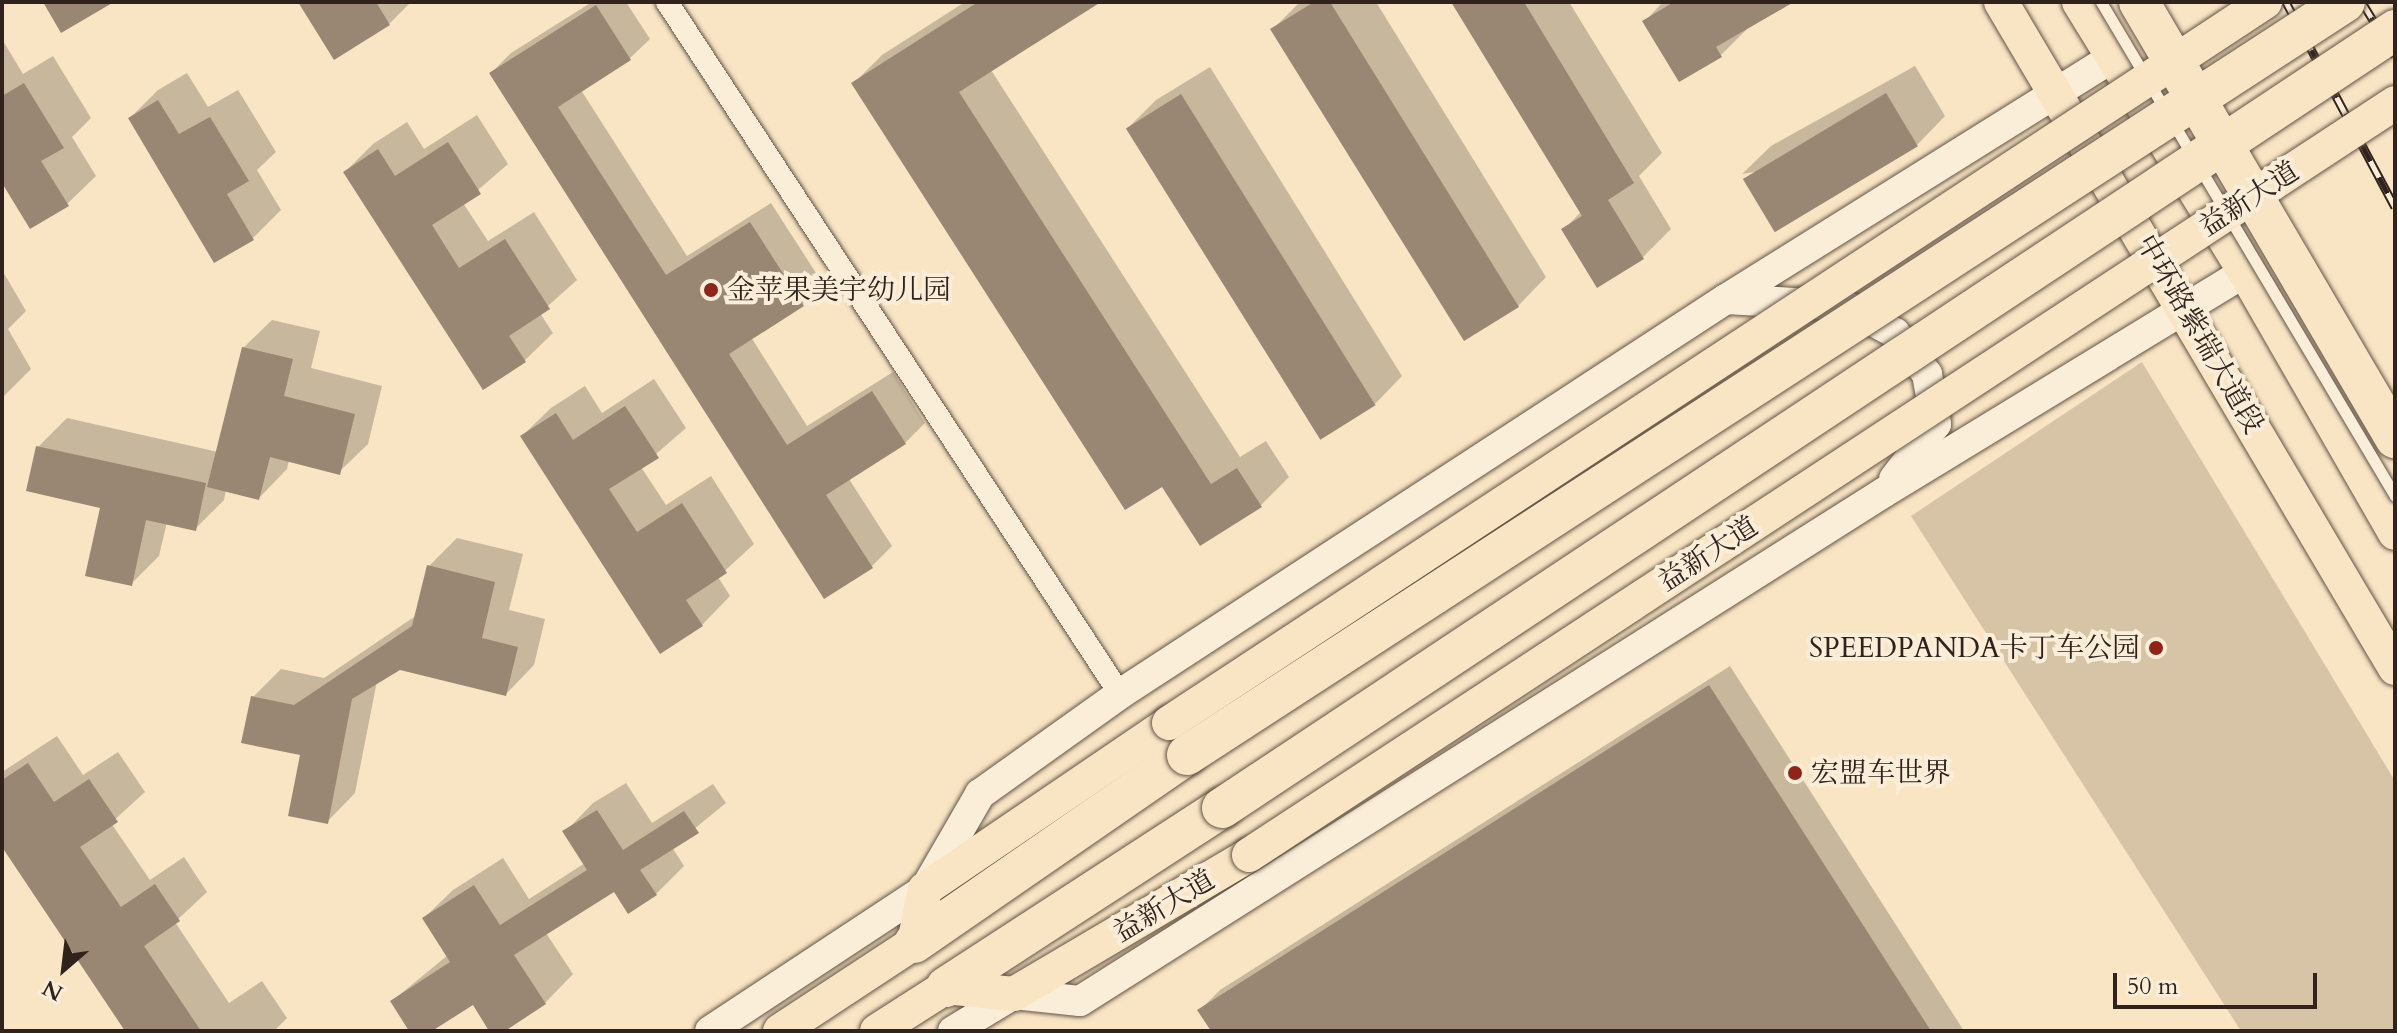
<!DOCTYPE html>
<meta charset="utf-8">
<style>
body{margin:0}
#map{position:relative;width:2397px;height:1033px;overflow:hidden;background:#f9e5c4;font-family:Cardo,"Noto Serif SC",serif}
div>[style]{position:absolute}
.green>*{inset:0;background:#d7c4a7}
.shadow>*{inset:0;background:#0003}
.building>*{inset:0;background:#998773;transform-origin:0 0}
.roads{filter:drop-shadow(0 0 2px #635346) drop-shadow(0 0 2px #635346)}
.street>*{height:22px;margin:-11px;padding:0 11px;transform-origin:11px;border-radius:11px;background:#fbeed9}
.secondary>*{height:30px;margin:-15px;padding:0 15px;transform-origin:15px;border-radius:15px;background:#fbeed9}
.primary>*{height:34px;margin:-17px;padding:0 17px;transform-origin:17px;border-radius:17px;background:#f9e5c4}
.highway>*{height:40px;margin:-20px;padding:0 20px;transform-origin:20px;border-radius:20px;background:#f9e5c4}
.rail>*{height:9px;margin-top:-4.5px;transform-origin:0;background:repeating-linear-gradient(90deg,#fbeed9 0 18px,#31221c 0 36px);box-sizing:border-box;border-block:2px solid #31221c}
.bridges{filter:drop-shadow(0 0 2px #635346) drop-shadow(0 0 2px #635346)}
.lane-bridge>*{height:11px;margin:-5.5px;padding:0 5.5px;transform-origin:5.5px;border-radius:5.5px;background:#fbeed9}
.primary-bridge>*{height:34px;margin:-17px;padding:0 17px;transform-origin:17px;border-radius:17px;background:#f9e5c4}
.highway-bridge>*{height:40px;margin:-20px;padding:0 20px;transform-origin:20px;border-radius:20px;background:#f9e5c4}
.dots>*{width:22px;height:22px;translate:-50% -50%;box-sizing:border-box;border:4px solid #fbeed9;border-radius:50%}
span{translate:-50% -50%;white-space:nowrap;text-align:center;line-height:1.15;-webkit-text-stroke:8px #fbeed9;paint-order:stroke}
.street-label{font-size:28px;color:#31221c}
.poi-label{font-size:28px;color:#31221c}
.left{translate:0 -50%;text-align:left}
.right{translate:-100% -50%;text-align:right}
.frame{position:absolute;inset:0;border:4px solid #31221c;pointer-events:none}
.north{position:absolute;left:24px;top:929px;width:80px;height:80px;-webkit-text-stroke:6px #fbeed9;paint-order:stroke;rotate:208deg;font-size:22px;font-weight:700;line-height:32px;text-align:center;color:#31221c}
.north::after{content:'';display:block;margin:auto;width:28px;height:36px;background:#31221c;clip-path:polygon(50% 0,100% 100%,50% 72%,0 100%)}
.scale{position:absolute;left:2113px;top:973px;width:204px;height:36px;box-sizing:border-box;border:4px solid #31221c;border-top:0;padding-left:10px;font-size:24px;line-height:28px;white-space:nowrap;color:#31221c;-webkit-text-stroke:6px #fbeed9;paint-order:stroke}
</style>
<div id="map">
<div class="green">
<div style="clip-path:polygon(2142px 362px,2395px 781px,2395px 1031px,2241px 1031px,1911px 516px)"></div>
</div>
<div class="shadow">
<div style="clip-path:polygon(300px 2px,411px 2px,389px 24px)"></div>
<div style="clip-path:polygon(592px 2px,626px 2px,650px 39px,629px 59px,581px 90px,687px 256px,771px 203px,823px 284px,802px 304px,751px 337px,807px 426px,893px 372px,925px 423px,905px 443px,849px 479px,892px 546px,871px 567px,491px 73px,511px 53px)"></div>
<div style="clip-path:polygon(965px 2px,1097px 2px,991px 70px,1240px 457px,1266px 441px,1289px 477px,1260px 506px,1163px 484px,854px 83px,882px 55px)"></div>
<div style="clip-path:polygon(1300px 2px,1376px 2px,1546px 277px,1518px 306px,1273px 29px)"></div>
<div style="clip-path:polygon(1454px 2px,1569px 2px,1662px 153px,1639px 176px,1671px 229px,1643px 257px,1597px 285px,1563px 230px,1581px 212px)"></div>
<div style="clip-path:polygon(1663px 2px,1790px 2px,1749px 27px,1721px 55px,1645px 21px)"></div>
<div style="clip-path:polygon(2px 39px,23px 74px,53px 56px,91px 118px,72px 137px,96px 176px,67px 204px,2px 179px)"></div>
<div style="clip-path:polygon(1915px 66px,1945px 116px,1917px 145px,1742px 174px,1771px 146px)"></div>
<div style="clip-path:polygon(1210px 67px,1402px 376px,1374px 405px,1128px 128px,1156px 100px)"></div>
<div style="clip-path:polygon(187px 73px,208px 107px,238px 90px,276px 152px,257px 170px,281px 210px,253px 238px,130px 118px,158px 90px)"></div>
<div style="clip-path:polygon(477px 115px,508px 164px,463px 203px,488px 241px,534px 212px,577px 280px,540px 313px,553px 333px,524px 361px,345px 172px,373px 144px,407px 122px,424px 149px)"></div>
<div style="clip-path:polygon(2px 270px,26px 311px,8px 329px,31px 369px,2px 398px)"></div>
<div style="clip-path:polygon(272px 320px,320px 331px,311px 368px,382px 386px,368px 444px,339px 472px,289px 460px,287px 469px,259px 498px,226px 490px,224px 500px,195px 529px,167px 522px,159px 556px,131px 584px,103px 506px,38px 447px,67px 418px,218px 452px,243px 348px)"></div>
<div style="clip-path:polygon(654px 379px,686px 428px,641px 467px,666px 505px,711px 476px,754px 544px,718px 577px,730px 596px,702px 625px,522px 436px,551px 408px,585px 386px,602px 413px)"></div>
<div style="clip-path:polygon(457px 538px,523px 554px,509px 610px,545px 619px,534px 665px,506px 694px,400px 668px,377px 681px,355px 793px,327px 822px,302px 753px,253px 697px,281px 669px,324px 678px,417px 615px,429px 566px)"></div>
<div style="clip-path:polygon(1730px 666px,1964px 1031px,1213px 1031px,1200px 1010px,1220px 990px)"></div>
<div style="clip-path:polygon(57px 736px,83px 775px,118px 752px,145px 792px,111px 823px,150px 880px,184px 857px,207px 892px,175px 922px,229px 1003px,262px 981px,287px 1018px,274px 1031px,127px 1031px,2px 843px,2px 772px)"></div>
<div style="clip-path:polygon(626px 783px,652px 823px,713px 784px,726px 803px,672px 847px,684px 866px,656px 894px,614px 889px,546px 933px,573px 974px,545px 1003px,501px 1031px,492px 1031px,473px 1002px,428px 1031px,411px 1031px,392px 1001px,448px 955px,424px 918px,453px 890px,503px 858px,529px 899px,585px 863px,565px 832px,593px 803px)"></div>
</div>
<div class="building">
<div style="clip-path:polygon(43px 2px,114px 2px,61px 33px)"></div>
<div style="clip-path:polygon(298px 2px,376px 2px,390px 25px,334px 60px)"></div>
<div style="clip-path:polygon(978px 2px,1101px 2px,959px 92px,1211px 484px,1237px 468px,1262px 507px,1200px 546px,1162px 487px,1125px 510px,851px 83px)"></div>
<div style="clip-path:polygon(1314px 2px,1330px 2px,1519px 307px,1464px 341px,1270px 29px)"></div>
<div style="clip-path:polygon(1451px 2px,1524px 2px,1634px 183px,1608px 200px,1644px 259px,1597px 288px,1561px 229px,1582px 216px)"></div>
<div style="clip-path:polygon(1674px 2px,1794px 2px,1716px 47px,1722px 57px,1679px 82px,1642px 21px)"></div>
<div style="clip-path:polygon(596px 5px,631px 60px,558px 107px,666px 275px,750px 222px,804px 306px,729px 354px,787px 445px,872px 391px,906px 444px,826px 495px,873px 568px,824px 599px,489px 73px)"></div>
<div style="clip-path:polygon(24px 83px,64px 148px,41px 161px,69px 206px,30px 229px,2px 183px,2px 96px)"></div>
<div style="left:1886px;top:93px;width:62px;height:167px;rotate:59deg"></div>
<div style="left:1181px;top:94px;width:367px;height:65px;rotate:58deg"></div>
<div style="clip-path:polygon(158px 100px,179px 134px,210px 117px,249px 181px,227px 194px,254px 240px,214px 263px,128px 118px)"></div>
<div style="clip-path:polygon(448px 142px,481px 194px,432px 225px,459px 268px,505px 239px,550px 309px,509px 336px,526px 362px,483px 390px,343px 172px,378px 149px,395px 176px)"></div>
<div style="clip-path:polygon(242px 347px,293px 359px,284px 396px,355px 414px,340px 475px,270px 457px,259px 500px,207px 487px)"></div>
<div style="clip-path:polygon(625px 406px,659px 458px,609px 489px,637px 532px,682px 503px,727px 573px,686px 600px,703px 626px,660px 654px,520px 436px,556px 413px,573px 440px)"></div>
<div style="clip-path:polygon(36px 446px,206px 483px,196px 531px,146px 520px,132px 586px,85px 576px,100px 508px,26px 491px)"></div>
<div style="clip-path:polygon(427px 565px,495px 582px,482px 638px,518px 647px,506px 696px,400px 670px,352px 699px,328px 824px,288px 816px,300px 755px,241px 743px,251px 696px,294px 705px,412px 626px)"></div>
<div style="clip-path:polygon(1709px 685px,1931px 1031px,1211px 1031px,1197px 1010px)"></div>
<div style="clip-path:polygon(28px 763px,54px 802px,89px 779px,118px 822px,80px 847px,121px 907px,155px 884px,180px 921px,144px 946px,201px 1031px,125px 1031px,2px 847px,2px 780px)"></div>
<div style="clip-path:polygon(597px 810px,623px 850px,684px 811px,699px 833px,640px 870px,657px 895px,628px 914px,614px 892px,514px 955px,546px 1004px,505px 1031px,489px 1031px,473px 1005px,432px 1031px,409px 1031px,390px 1001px,450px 962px,422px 918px,474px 885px,500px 925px,587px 870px,562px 831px)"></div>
</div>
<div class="roads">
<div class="street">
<div style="left:667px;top:2px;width:827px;rotate:56.79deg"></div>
</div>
<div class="secondary">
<div style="left:1726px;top:299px;width:120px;rotate:3.3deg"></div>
<div style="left:1846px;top:306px;width:56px;rotate:28.9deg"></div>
<div style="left:1895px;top:333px;width:52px;rotate:52deg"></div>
<div style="left:1927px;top:374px;width:51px;rotate:79.8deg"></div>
<div style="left:1936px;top:424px;width:69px;rotate:127.4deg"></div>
<div style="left:710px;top:1031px;width:258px;rotate:-33.4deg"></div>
<div style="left:925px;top:889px;width:110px;rotate:-59.9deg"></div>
<div style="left:980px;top:794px;width:172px;rotate:-35.5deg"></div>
<div style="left:1120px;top:694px;width:723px;rotate:-33.1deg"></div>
<div style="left:1726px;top:299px;width:456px;rotate:-32deg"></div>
<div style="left:953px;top:1031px;width:71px;rotate:-31.2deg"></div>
<div style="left:1014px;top:994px;width:66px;rotate:6.1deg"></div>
<div style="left:1080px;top:1001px;width:950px;rotate:-32.32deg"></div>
<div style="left:1883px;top:493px;width:424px;rotate:-31.4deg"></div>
</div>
<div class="primary">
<div style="left:2001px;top:2px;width:774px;rotate:59.39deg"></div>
<div style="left:2079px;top:2px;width:317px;rotate:58.4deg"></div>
<div style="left:2245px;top:272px;width:301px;rotate:60.1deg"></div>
<div style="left:780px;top:1031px;width:160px;rotate:-33.3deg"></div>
<div style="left:914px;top:943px;width:55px;rotate:-78.5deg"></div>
<div style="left:925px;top:889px;width:295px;rotate:-34.2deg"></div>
<div style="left:877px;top:1031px;width:82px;rotate:-32.5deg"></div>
<div style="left:946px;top:987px;width:68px;rotate:5.9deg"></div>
<div style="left:1014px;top:994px;width:273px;rotate:-30.6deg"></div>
</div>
<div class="highway">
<div style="left:914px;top:943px;width:331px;rotate:-34.6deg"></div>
<div style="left:946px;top:987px;width:329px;rotate:-33deg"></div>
</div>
</div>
<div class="rail">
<div style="left:2286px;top:2px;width:232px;rotate:62deg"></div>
<div style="left:2362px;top:2px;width:63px;rotate:58.6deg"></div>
</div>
<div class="bridges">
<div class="lane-bridge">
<div style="left:2101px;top:2px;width:575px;rotate:59.24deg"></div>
</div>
<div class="primary-bridge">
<div style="left:1169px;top:723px;width:1312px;rotate:-33.34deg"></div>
<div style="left:1249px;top:855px;width:1371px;rotate:-33.27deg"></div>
</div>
<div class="highway-bridge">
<div style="left:2139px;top:2px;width:506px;rotate:59.58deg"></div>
<div style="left:1187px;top:755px;width:1381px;rotate:-33.03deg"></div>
<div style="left:1222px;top:808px;width:1408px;rotate:-33.55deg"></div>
</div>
</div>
<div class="dots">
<div style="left:711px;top:290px;background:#8f2418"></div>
<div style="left:2156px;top:648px;background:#8f2418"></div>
<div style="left:1795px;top:773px;background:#8f2418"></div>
</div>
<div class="street-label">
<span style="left:2249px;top:199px;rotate:-33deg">益新大道</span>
<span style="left:2200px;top:334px;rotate:60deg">中环路紫瑞大道段</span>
<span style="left:1708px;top:554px;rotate:-33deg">益新大道</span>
<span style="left:1164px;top:906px;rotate:-31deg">益新大道</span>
</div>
<div class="poi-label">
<span class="left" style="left:727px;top:290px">金苹果美宇幼儿园</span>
<span class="right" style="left:2140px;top:648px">SPEEDPANDA卡丁车公园</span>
<span class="left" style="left:1811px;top:773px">宏盟车世界</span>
</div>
<div class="frame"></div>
<div class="north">N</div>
<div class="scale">50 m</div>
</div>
